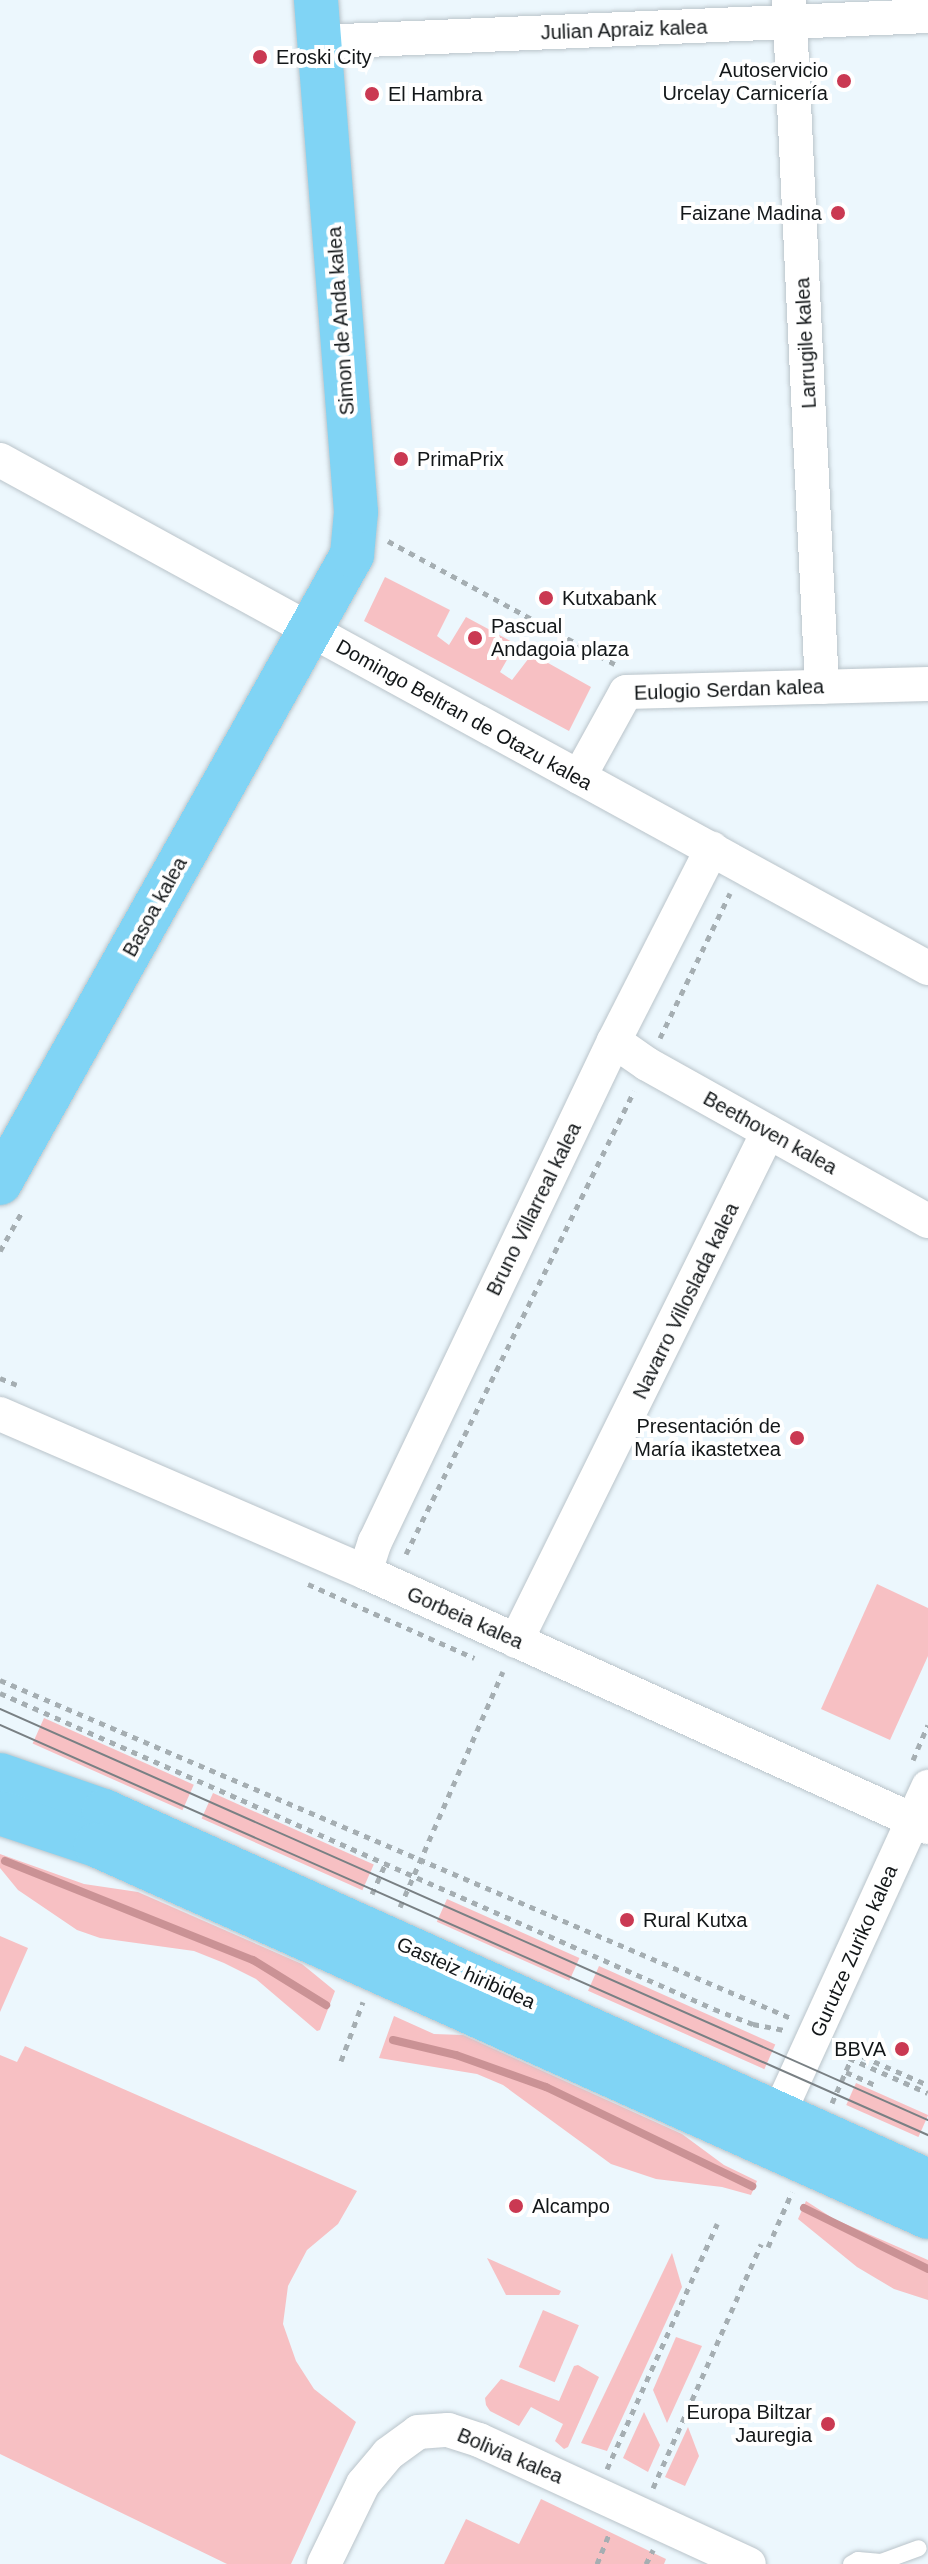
<!DOCTYPE html>
<meta charset="utf-8">
<style>
body{margin:0}
#map{position:relative;width:928px;height:2564px;overflow:hidden;background:#ecf7fd;font-family:Helvetica,sans-serif}
div>[style]{position:absolute}
.green>*{inset:0;background:#f7c0c3;transform-origin:0 0}
.stream>*{height:8px;margin:-4px;padding:0 4px;transform-origin:4px;border-radius:4px;background:#ca9295}
.path>*{height:5px;margin-top:-2.5px;transform-origin:0;background:repeating-linear-gradient(90deg,#a5aeb2 0 6px,transparent 0 12px)}
.roads{filter:drop-shadow(0 0 2px #bac4ca) drop-shadow(0 0 2px #bac4ca)}
.lane>*{height:16px;margin:-8px;padding:0 8px;transform-origin:8px;border-radius:8px;background:#fff}
.street>*{height:34px;margin:-17px;padding:0 17px;transform-origin:17px;border-radius:17px;background:#fff}
.primary>*{height:44px;margin:-22px;padding:0 22px;transform-origin:22px;border-radius:22px;background:#80d4f5}
.tram>*{height:2px;margin:-1px;padding:0 1px;transform-origin:1px;border-radius:1px;background:#798084}
.dots>*{width:22px;height:22px;translate:-50% -50%;box-sizing:border-box;border:4px solid #fff;border-radius:50%}
span{translate:-50% -50%;white-space:nowrap;text-align:center;line-height:1.15;-webkit-text-stroke:8px #fff;paint-order:stroke}
.street-label{font-size:20px;color:#131719}
.poi-label{font-size:20px;color:#131719}
.left{translate:0 -50%;text-align:left}
.right{translate:-100% -50%;text-align:right}
</style>
<div id="map">
<div class="green">
<div style="clip-path:polygon(385px 577px,450px 610px,437px 636px,449px 645px,466px 617px,516px 644px,500px 672px,512px 680px,532px 654px,591px 687px,569px 731px,364px 621px)"></div>
<div style="clip-path:polygon(877px 1584px,928px 1608px,928px 1656px,890px 1740px,821px 1709px)"></div>
<div style="left:44px;top:1718px;width:164px;height:28px;rotate:24deg"></div>
<div style="left:213px;top:1793px;width:176px;height:28px;rotate:24deg"></div>
<div style="clip-path:polygon(0 1854px,84px 1884px,138px 1892px,302px 1964px,335px 1991px,320px 2030px,317px 2031px,256px 1979px,224px 1963px,194px 1951px,100px 1938px,77px 1930px,18px 1890px,0 1868px)"></div>
<div style="left:447px;top:1899px;width:145px;height:25px;rotate:24deg"></div>
<div style="clip-path:polygon(0 1936px,28px 1948px,0 2012px)"></div>
<div style="left:599px;top:1966px;width:193px;height:27px;rotate:24deg"></div>
<div style="clip-path:polygon(394px 2016px,434px 2034px,463px 2035px,682px 2134px,724px 2165px,757px 2181px,751px 2195px,722px 2187px,656px 2179px,611px 2164px,503px 2085px,477px 2074px,379px 2058px)"></div>
<div style="clip-path:polygon(25px 2046px,357px 2191px,338px 2224px,307px 2250px,288px 2286px,283px 2324px,296px 2361px,314px 2389px,356px 2422px,291px 2564px,227px 2564px,0 2454px,0 2055px,17px 2062px)"></div>
<div style="left:856px;top:2083px;width:79px;height:24px;rotate:24deg"></div>
<div style="clip-path:polygon(806px 2201px,834px 2219px,928px 2260px,928px 2300px,894px 2289px,857px 2267px,798px 2219px)"></div>
<div style="clip-path:polygon(672px 2253px,682px 2287px,607px 2451px,581px 2443px)"></div>
<div style="clip-path:polygon(487px 2258px,561px 2291px,559px 2295px,506px 2295px)"></div>
<div style="left:543px;top:2310px;width:39px;height:62px;rotate:23deg"></div>
<div style="clip-path:polygon(676px 2337px,702px 2346px,667px 2423px,653px 2390px)"></div>
<div style="clip-path:polygon(578px 2365px,599px 2377px,568px 2447px,564px 2449px,555px 2441px,563px 2424px,531px 2407px,519px 2426px,490px 2411px,486px 2405px,485px 2398px,501px 2379px,559px 2401px,574px 2366px)"></div>
<div style="clip-path:polygon(644px 2412px,660px 2445px,648px 2472px,623px 2458px)"></div>
<div style="clip-path:polygon(688px 2427px,699px 2456px,685px 2486px,665px 2477px)"></div>
<div style="clip-path:polygon(541px 2499px,666px 2559px,664px 2564px,444px 2564px,466px 2519px,519px 2544px)"></div>
</div>
<div class="stream">
<div style="left:5px;top:1861px;width:267px;rotate:21.8deg"></div>
<div style="left:253px;top:1960px;width:86px;rotate:31.7deg"></div>
<div style="left:393px;top:2040px;width:65px;rotate:13.4deg"></div>
<div style="left:456px;top:2055px;width:96px;rotate:19.6deg"></div>
<div style="left:546px;top:2087px;width:229px;rotate:25.7deg"></div>
<div style="left:804px;top:2208px;width:138px;rotate:26.2deg"></div>
</div>
<div class="path">
<div style="left:388px;top:541px;width:258px;rotate:28.5deg"></div>
<div style="left:660px;top:1038px;width:161px;rotate:-64.2deg"></div>
<div style="left:0;top:1251px;width:47px;rotate:-60.7deg"></div>
<div style="left:0;top:1378px;width:18px;rotate:22deg"></div>
<div style="left:406px;top:1554px;width:516px;rotate:-63.78deg"></div>
<div style="left:308px;top:1584px;width:182px;rotate:24deg"></div>
<div style="left:0;top:1680px;width:860px;rotate:23.14deg"></div>
<div style="left:0;top:1693px;width:781px;rotate:23.87deg"></div>
<div style="left:714px;top:2009px;width:42px;rotate:21deg"></div>
<div style="left:753px;top:2024px;width:33px;rotate:11deg"></div>
<div style="left:913px;top:1760px;width:38px;rotate:-67deg"></div>
<div style="left:372px;top:1894px;width:35px;rotate:-66deg"></div>
<div style="left:400px;top:1907px;width:257px;rotate:-66.4deg"></div>
<div style="left:841px;top:2047px;width:95px;rotate:23.6deg"></div>
<div style="left:838px;top:2053px;width:98px;rotate:24deg"></div>
<div style="left:341px;top:2061px;width:63px;rotate:-69.6deg"></div>
<div style="left:846px;top:2072px;width:35px;rotate:24deg"></div>
<div style="left:832px;top:2103px;width:50px;rotate:-66.5deg"></div>
<div style="left:768px;top:2247px;width:60px;rotate:-66.4deg"></div>
<div style="left:607px;top:2469px;width:269px;rotate:-65.8deg"></div>
<div style="left:653px;top:2488px;width:267px;rotate:-66.1deg"></div>
<div style="left:597px;top:2564px;width:35px;rotate:-68deg"></div>
<div style="left:646px;top:2564px;width:16px;rotate:-63deg"></div>
</div>
<div class="roads">
<div class="lane">
<div style="left:851px;top:2564px;width:8px;rotate:-30deg"></div>
<div style="left:858px;top:2560px;width:23px;rotate:5deg"></div>
<div style="left:881px;top:2562px;width:40px;rotate:-20.2deg"></div>
</div>
<div class="street">
<div style="left:789px;top:0;width:688px;rotate:87.25deg"></div>
<div style="left:320px;top:42px;width:609px;rotate:-2.45deg"></div>
<div style="left:0;top:460px;width:1058px;rotate:28.7deg"></div>
<div style="left:579px;top:777px;width:97px;rotate:-61.1deg"></div>
<div style="left:626px;top:692px;width:302px;rotate:-1.5deg"></div>
<div style="left:614px;top:1041px;width:40px;rotate:34.9deg"></div>
<div style="left:647px;top:1064px;width:322px;rotate:29.2deg"></div>
<div style="left:0;top:1414px;width:398px;rotate:23.4deg"></div>
<div style="left:365px;top:1572px;width:618px;rotate:24.37deg"></div>
<div style="left:365px;top:1572px;width:32px;rotate:-72deg"></div>
<div style="left:375px;top:1542px;width:555px;rotate:-64.5deg"></div>
<div style="left:614px;top:1041px;width:216px;rotate:-63deg"></div>
<div style="left:516px;top:1641px;width:568px;rotate:-63.66deg"></div>
<div style="left:778px;top:2115px;width:361px;rotate:-65.4deg"></div>
<div style="left:324px;top:2564px;width:89px;rotate:-64deg"></div>
<div style="left:363px;top:2484px;width:39px;rotate:-50deg"></div>
<div style="left:388px;top:2454px;width:37px;rotate:-36deg"></div>
<div style="left:418px;top:2432px;width:30px;rotate:-4deg"></div>
<div style="left:448px;top:2430px;width:33px;rotate:18deg"></div>
<div style="left:479px;top:2440px;width:297px;rotate:24.7deg"></div>
</div>
<div class="primary">
<div style="left:0;top:1183px;width:720px;rotate:-60.73deg"></div>
<div style="left:352px;top:555px;width:43px;rotate:-84.7deg"></div>
<div style="left:356px;top:512px;width:514px;rotate:-94.47deg"></div>
<div style="left:0;top:1775px;width:110px;rotate:19.1deg"></div>
<div style="left:104px;top:1811px;width:903px;rotate:24.18deg"></div>
<div style="left:0;top:1813px;width:101px;rotate:18.4deg"></div>
<div style="left:96px;top:1845px;width:911px;rotate:24.09deg"></div>
</div>
</div>
<div class="tram">
<div style="left:0;top:1709px;width:1015px;rotate:23.89deg"></div>
<div style="left:0;top:1725px;width:1015px;rotate:23.84deg"></div>
</div>
<div class="dots">
<div style="left:260px;top:57px;background:#ca3952"></div>
<div style="left:844px;top:81px;background:#ca3952"></div>
<div style="left:372px;top:94px;background:#ca3952"></div>
<div style="left:838px;top:213px;background:#ca3952"></div>
<div style="left:401px;top:459px;background:#ca3952"></div>
<div style="left:546px;top:598px;background:#ca3952"></div>
<div style="left:475px;top:638px;background:#ca3952"></div>
<div style="left:797px;top:1438px;background:#ca3952"></div>
<div style="left:627px;top:1920px;background:#ca3952"></div>
<div style="left:902px;top:2049px;background:#ca3952"></div>
<div style="left:516px;top:2206px;background:#ca3952"></div>
<div style="left:828px;top:2424px;background:#ca3952"></div>
</div>
<div class="street-label">
<span style="left:624px;top:30px;rotate:-2deg">Julian Apraiz kalea</span>
<span style="left:341px;top:321px;rotate:-94deg">Simon de Anda kalea</span>
<span style="left:806px;top:343px;rotate:-93deg">Larrugile kalea</span>
<span style="left:729px;top:690px;rotate:-2deg">Eulogio Serdan kalea</span>
<span style="left:464px;top:715px;rotate:29deg">Domingo Beltran de Otazu kalea</span>
<span style="left:155px;top:907px;rotate:-61deg">Basoa kalea</span>
<span style="left:770px;top:1133px;rotate:29deg">Beethoven kalea</span>
<span style="left:534px;top:1209px;rotate:-64deg">Bruno Villarreal kalea</span>
<span style="left:686px;top:1301px;rotate:-64deg">Navarro Villoslada kalea</span>
<span style="left:465px;top:1618px;rotate:24deg">Gorbeia kalea</span>
<span style="left:854px;top:1951px;rotate:-66deg">Gurutze Zuriko kalea</span>
<span style="left:466px;top:1973px;rotate:24deg">Gasteiz hiribidea</span>
<span style="left:510px;top:2456px;rotate:23deg">Bolivia kalea</span>
</div>
<div class="poi-label">
<span class="left" style="left:276px;top:57px">Eroski City</span>
<span class="right" style="left:828px;top:82px">Autoservicio<br>Urcelay Carnicería</span>
<span class="left" style="left:388px;top:94px">El Hambra</span>
<span class="right" style="left:822px;top:213px">Faizane Madina</span>
<span class="left" style="left:417px;top:459px">PrimaPrix</span>
<span class="left" style="left:562px;top:598px">Kutxabank</span>
<span class="left" style="left:491px;top:638px">Pascual<br>Andagoia plaza</span>
<span class="right" style="left:781px;top:1438px">Presentación de<br>María ikastetxea</span>
<span class="left" style="left:643px;top:1920px">Rural Kutxa</span>
<span class="right" style="left:886px;top:2049px">BBVA</span>
<span class="left" style="left:532px;top:2206px">Alcampo</span>
<span class="right" style="left:812px;top:2424px">Europa Biltzar<br>Jauregia</span>
</div>
</div>
